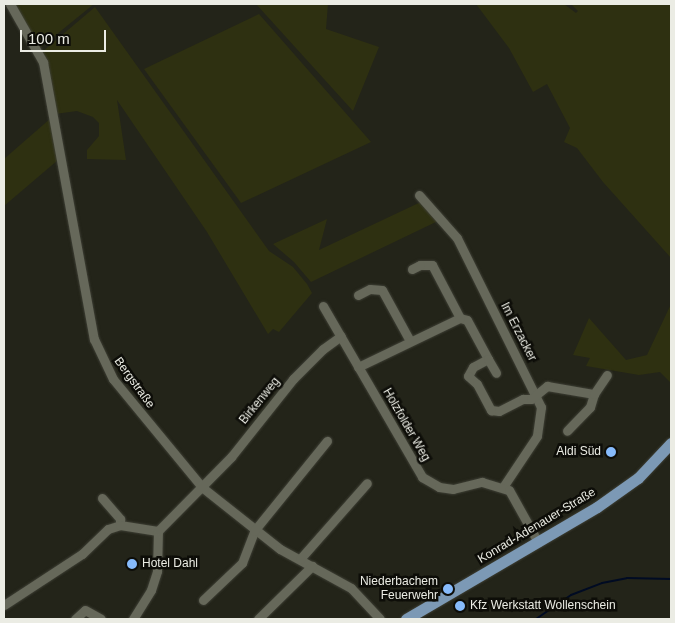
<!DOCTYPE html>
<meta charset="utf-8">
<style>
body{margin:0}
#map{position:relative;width:675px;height:623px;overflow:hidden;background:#232419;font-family:Helvetica,sans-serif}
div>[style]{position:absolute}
.green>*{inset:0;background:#2e3011}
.stream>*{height:2px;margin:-1px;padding:0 1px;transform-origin:1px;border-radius:1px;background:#000b23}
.roads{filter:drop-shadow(0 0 1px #3e3f35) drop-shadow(0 0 1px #3e3f35)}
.minor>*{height:9px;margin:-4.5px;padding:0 4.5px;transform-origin:4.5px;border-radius:4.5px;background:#66685a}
.major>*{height:11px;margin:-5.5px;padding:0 5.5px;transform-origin:5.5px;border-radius:5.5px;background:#7c99b5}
.dots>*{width:14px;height:14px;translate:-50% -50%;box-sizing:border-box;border:2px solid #0d0d08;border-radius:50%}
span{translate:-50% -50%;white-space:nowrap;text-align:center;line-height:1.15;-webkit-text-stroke:5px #0d0d08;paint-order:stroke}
.street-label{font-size:12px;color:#ebece4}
.poi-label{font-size:12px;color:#ebece4}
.right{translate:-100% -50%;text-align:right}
.left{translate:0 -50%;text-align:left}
.frame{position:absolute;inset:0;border:5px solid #ebece4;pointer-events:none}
.scale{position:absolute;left:20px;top:30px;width:86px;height:22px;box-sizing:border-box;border:2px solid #ebece4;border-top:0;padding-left:6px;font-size:15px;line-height:18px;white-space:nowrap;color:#ebece4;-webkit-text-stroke:4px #0d0d08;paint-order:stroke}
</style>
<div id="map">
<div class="green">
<div style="clip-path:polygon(12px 4px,94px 4px,41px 47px)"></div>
<div style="clip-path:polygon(256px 4px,328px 4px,326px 29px,379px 47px,353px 111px)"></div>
<div style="clip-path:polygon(476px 4px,564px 4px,576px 13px,578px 11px,571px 4px,671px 4px,671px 258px,603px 182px,577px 148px,564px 142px,570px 128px,547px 84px,533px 92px,509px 48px)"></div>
<div style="clip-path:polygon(95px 7px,269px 251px,293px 267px,307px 284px,312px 293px,279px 332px,273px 329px,268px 334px,207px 232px,117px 100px,126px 160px,87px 159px,87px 150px,99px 136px,99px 123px,93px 117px,77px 111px,55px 114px,42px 52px)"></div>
<div style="clip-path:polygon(259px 14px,371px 142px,241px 203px,144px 69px)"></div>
<div style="clip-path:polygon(51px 118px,58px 160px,4px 206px,4px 159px)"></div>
<div style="clip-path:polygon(423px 201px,440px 220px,311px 282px,294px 262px,273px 244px,327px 219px,319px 250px)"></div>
<div style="clip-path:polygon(671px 304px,671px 383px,660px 372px,639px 375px,586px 366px,590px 358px,573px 355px,589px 318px,626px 360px,647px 355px)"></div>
</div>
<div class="stream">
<div style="left:536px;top:619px;width:42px;rotate:-34.4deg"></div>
<div style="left:571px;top:595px;width:33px;rotate:-21deg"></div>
<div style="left:602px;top:583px;width:25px;rotate:-11deg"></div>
<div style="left:627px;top:578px;width:44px;rotate:1.3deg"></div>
</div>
<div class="roads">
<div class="minor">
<div style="left:10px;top:4px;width:67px;rotate:60.4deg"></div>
<div style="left:43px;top:62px;width:282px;rotate:79.6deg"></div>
<div style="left:94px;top:339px;width:44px;rotate:64.6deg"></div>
<div style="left:113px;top:379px;width:141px;rotate:50.5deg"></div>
<div style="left:203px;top:488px;width:98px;rotate:38.4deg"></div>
<div style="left:280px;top:549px;width:81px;rotate:28.8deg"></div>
<div style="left:351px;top:588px;width:42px;rotate:46.9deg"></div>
<div style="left:419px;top:195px;width:57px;rotate:48.5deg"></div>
<div style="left:457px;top:238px;width:189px;rotate:63.6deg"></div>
<div style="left:541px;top:407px;width:29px;rotate:98deg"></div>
<div style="left:537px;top:436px;width:61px;rotate:123.7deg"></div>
<div style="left:358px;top:295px;width:13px;rotate:-27deg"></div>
<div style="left:370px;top:289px;width:12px;rotate:5deg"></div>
<div style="left:382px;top:290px;width:58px;rotate:61.2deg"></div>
<div style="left:323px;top:306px;width:198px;rotate:59.9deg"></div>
<div style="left:422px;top:477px;width:20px;rotate:30deg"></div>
<div style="left:439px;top:487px;width:14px;rotate:8deg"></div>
<div style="left:453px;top:489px;width:30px;rotate:-14deg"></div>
<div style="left:482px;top:482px;width:28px;rotate:17deg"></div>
<div style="left:509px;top:490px;width:60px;rotate:60.9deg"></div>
<div style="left:460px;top:318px;width:7px;rotate:16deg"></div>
<div style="left:467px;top:320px;width:44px;rotate:61.7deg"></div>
<div style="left:488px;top:359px;width:17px;rotate:152deg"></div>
<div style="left:473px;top:367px;width:10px;rotate:119deg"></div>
<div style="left:468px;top:376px;width:12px;rotate:42deg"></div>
<div style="left:477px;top:384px;width:30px;rotate:62deg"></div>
<div style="left:491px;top:410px;width:8px;rotate:7deg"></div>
<div style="left:499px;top:411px;width:27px;rotate:-27deg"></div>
<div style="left:523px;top:399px;width:8px"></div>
<div style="left:531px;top:399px;width:21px;rotate:-39deg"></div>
<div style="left:547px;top:386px;width:48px;rotate:9.7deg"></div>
<div style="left:594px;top:394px;width:14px;rotate:107deg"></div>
<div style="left:590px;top:407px;width:33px;rotate:134deg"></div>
<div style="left:488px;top:359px;width:16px;rotate:60deg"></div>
<div style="left:358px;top:367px;width:113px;rotate:-25.7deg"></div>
<div style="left:460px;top:318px;width:60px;rotate:-117.8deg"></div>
<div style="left:432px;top:265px;width:12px;rotate:180deg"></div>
<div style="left:420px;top:265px;width:9px;rotate:153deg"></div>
<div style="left:594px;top:394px;width:23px;rotate:-56deg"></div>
<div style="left:102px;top:498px;width:28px;rotate:49deg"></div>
<div style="left:120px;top:519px;width:6px;rotate:90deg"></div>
<div style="left:300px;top:559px;width:101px;rotate:-48.6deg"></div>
<div style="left:203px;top:600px;width:54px;rotate:-43.5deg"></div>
<div style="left:242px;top:563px;width:34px;rotate:-69deg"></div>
<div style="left:254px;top:531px;width:116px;rotate:-51deg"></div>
<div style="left:4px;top:605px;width:93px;rotate:-33.2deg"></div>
<div style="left:82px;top:554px;width:36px;rotate:-44deg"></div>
<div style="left:108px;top:529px;width:13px;rotate:-18deg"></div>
<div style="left:120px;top:525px;width:38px;rotate:9deg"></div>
<div style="left:75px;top:619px;width:13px;rotate:-42deg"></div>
<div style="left:85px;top:610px;width:18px;rotate:29deg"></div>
<div style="left:133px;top:619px;width:34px;rotate:-58deg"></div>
<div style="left:151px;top:590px;width:20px;rotate:-72deg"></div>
<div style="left:157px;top:571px;width:40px;rotate:-88.6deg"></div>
<div style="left:158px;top:531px;width:104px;rotate:-45.4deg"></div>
<div style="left:231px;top:457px;width:100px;rotate:-51.5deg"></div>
<div style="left:293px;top:379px;width:42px;rotate:-45deg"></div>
<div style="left:323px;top:349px;width:22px;rotate:-36deg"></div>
<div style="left:258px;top:619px;width:76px;rotate:-44.5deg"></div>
</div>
<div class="major">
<div style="left:406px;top:619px;width:221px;rotate:-30.4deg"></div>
<div style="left:597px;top:507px;width:50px;rotate:-35.3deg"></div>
<div style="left:638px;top:478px;width:48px;rotate:-46.7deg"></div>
</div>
</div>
<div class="dots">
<div style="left:611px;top:452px;background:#87bbfb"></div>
<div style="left:132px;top:564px;background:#87bbfb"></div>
<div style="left:448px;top:589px;background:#87bbfb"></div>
<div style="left:460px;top:606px;background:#87bbfb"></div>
</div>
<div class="street-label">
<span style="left:518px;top:332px;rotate:63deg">Im Erzacker</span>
<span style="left:134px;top:383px;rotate:54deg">Bergstraße</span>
<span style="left:260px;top:401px;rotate:-51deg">Birkenweg</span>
<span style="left:406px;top:425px;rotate:60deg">Holzfolder Weg</span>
<span style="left:537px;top:526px;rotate:-31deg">Konrad-Adenauer-Straße</span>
</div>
<div class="poi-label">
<span class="right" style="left:601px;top:452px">Aldi Süd</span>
<span class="left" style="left:142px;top:564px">Hotel Dahl</span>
<span class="right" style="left:438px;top:589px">Niederbachem<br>Feuerwehr</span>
<span class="left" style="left:470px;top:606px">Kfz Werkstatt Wollenschein</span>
</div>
<div class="frame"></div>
<div class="scale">100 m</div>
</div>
